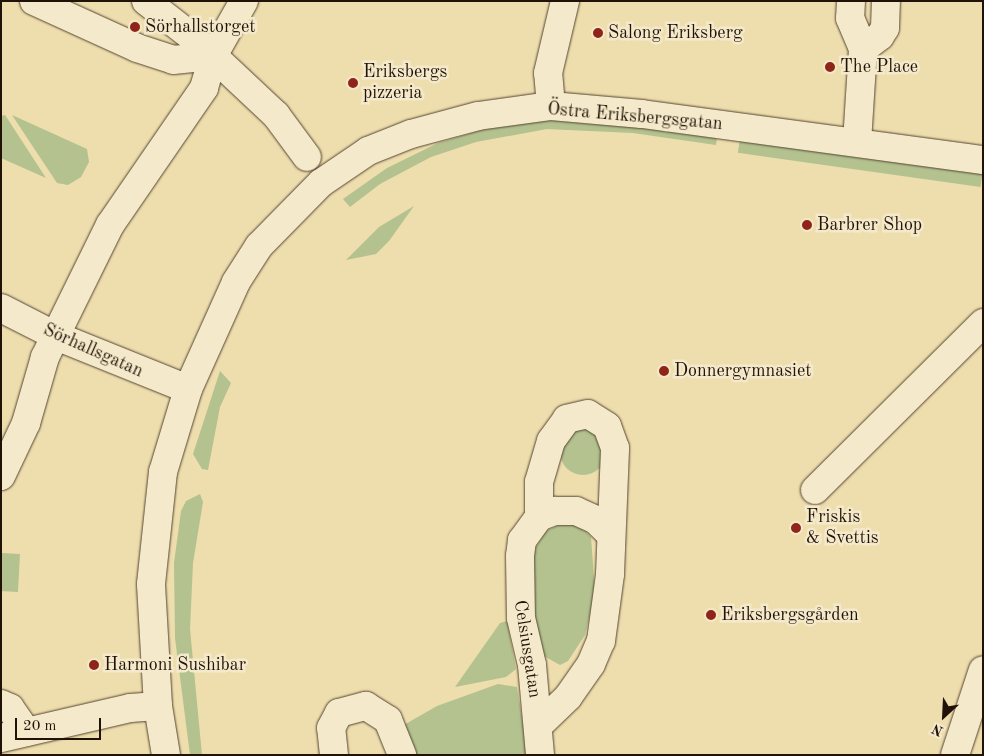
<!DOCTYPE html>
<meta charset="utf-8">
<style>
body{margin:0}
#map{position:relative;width:984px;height:756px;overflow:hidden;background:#eeddad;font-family:"Old Standard TT",serif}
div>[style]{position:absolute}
.green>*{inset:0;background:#b3c28e;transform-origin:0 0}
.round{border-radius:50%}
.roads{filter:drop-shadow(0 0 1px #544531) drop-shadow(0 0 1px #544531)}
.minor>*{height:28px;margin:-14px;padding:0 14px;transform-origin:14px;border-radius:14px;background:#f4e9ca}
.dots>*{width:14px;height:14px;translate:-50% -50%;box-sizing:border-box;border:2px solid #f4e9ca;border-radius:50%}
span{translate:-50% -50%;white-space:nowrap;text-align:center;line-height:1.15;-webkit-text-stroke:5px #f4e9ca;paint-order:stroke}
.poi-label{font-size:18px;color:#211208}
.left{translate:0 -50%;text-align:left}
.street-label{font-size:18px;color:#211208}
.frame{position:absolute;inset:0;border:2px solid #211208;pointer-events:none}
.north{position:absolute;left:919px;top:691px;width:50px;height:50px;-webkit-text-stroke:4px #f4e9ca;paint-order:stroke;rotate:205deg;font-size:14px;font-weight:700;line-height:20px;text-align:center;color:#211208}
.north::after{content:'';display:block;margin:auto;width:18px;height:22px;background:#211208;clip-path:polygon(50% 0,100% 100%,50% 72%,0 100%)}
.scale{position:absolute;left:15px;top:718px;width:86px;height:22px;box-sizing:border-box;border:2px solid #211208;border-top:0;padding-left:6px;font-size:15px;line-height:18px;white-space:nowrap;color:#211208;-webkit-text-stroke:4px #f4e9ca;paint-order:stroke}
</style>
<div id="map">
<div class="green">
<div style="clip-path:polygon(5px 115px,46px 178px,1px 158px,1px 116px)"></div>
<div style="clip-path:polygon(12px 115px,87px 149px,89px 162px,81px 177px,68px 185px,57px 183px)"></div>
<div style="clip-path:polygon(566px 118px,716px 134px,717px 138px,716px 145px,633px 133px,547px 129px,476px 142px,431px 157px,380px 184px,350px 207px,343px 199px,387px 168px,438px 143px,495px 126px)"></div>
<div style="left:740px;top:138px;width:245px;height:15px;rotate:8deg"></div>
<div style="clip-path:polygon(414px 206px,389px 241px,376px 254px,346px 260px,379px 227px)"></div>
<div style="clip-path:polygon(220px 371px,231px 383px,220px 407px,208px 470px,202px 469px,193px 454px)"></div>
<div class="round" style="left:560px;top:429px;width:46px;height:46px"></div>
<div style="clip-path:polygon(200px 494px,203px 502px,193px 563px,190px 629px,202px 755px,190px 755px,175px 638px,174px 563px,181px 511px,186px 501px)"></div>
<div style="clip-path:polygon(566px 522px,578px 524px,591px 537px,595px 592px,585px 635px,568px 661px,560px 665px,542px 655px,532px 595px,533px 552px,546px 531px)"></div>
<div style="left:1px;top:553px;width:19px;height:38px;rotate:3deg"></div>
<div style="clip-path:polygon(507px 621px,516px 669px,506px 677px,455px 687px,500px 623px)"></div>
<div style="clip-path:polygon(498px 684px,517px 687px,528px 755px,410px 755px,402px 726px,437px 706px)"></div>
</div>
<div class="roads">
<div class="minor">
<div style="left:34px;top:1px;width:113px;rotate:24.5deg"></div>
<div style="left:137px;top:48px;width:38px;rotate:18deg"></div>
<div style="left:173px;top:60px;width:40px;rotate:-5.7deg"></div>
<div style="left:146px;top:1px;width:63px;rotate:38deg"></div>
<div style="left:196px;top:40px;width:110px;rotate:43.2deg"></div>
<div style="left:276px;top:115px;width:52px;rotate:53.6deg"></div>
<div style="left:851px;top:1px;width:17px;rotate:93deg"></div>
<div style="left:850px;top:18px;width:34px;rotate:67deg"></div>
<div style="left:863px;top:49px;width:93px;rotate:93.7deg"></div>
<div style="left:863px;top:49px;width:21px;rotate:-37deg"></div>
<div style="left:880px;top:36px;width:9px;rotate:-58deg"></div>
<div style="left:885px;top:28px;width:27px;rotate:-88deg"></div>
<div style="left:551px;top:106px;width:33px;rotate:-95deg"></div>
<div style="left:548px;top:73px;width:74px;rotate:-76.7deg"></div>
<div style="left:1px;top:308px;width:62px;rotate:27deg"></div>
<div style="left:56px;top:336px;width:142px;rotate:21.9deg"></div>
<div style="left:1px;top:476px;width:59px;rotate:-64.7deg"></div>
<div style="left:26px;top:423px;width:69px;rotate:-73.9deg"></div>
<div style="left:45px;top:357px;width:147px;rotate:-63.8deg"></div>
<div style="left:110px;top:225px;width:166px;rotate:-55.5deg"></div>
<div style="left:204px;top:88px;width:33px;rotate:-74deg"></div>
<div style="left:213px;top:56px;width:63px;rotate:-60.6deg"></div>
<div style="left:815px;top:490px;width:237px;rotate:-44.8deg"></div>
<div style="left:539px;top:517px;width:17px;rotate:-21deg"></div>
<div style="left:555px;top:511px;width:21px"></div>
<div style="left:576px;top:511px;width:22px;rotate:24deg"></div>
<div style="left:596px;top:520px;width:20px;rotate:45deg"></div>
<div style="left:1px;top:704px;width:10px;rotate:24deg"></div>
<div style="left:10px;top:708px;width:29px;rotate:55deg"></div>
<div style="left:538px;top:726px;width:42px;rotate:-44deg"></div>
<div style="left:568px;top:697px;width:40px;rotate:-55.1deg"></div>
<div style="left:591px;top:664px;width:25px;rotate:-67deg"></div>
<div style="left:601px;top:641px;width:68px;rotate:-82.3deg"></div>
<div style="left:610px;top:574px;width:126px;rotate:-87.7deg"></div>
<div style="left:615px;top:448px;width:23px;rotate:-110deg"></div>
<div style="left:607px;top:426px;width:22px;rotate:-148deg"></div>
<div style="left:588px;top:414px;width:22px;rotate:167deg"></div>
<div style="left:567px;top:419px;width:27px;rotate:126deg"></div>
<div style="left:551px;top:441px;width:43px;rotate:106.3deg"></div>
<div style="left:539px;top:482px;width:35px;rotate:90deg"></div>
<div style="left:539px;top:517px;width:29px;rotate:126deg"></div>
<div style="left:522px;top:540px;width:16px;rotate:97deg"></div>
<div style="left:520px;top:556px;width:62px;rotate:89.1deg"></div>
<div style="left:521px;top:618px;width:48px;rotate:76.8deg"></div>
<div style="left:532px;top:665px;width:90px;rotate:84.9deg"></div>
<div style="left:1px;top:738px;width:132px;rotate:-13.1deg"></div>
<div style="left:130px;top:708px;width:28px;rotate:-4deg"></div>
<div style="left:166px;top:755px;width:50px;rotate:-99.3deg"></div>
<div style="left:158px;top:706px;width:122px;rotate:-93.3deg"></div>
<div style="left:151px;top:584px;width:113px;rotate:-83.9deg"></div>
<div style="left:163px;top:472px;width:87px;rotate:-73.2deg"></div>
<div style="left:188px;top:389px;width:117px;rotate:-65.8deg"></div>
<div style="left:236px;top:282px;width:43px;rotate:-57.4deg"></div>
<div style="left:259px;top:246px;width:88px;rotate:-45.5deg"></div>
<div style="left:321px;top:183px;width:57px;rotate:-34.2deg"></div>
<div style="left:368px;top:151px;width:46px;rotate:-21.6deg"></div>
<div style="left:411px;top:134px;width:69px;rotate:-15deg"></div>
<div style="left:478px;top:116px;width:74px;rotate:-7.8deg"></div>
<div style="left:551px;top:106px;width:91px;rotate:5deg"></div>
<div style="left:642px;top:114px;width:344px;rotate:7.7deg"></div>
<div style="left:334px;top:755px;width:27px;rotate:-96deg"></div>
<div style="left:331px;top:728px;width:17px;rotate:-62deg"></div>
<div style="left:339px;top:713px;width:28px;rotate:-15deg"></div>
<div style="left:366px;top:706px;width:26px;rotate:32deg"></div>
<div style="left:388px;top:720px;width:38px;rotate:68deg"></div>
<div style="left:955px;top:755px;width:89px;rotate:-71.8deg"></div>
</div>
</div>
<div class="dots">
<div style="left:135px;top:27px;background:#8f2418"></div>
<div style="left:598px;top:33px;background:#8f2418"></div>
<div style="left:830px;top:67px;background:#8f2418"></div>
<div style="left:353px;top:83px;background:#8f2418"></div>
<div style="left:807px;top:225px;background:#8f2418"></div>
<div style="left:664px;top:371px;background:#8f2418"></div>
<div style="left:796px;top:528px;background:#8f2418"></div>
<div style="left:711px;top:615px;background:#8f2418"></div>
<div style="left:94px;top:665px;background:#8f2418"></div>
</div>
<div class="poi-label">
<span class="left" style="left:145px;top:27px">Sörhallstorget</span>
<span class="left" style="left:608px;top:33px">Salong Eriksberg</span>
<span class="left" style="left:840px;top:67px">The Place</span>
<span class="left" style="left:363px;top:83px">Eriksbergs<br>pizzeria</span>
<span class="left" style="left:817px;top:225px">Barbrer Shop</span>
<span class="left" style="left:674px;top:371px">Donnergymnasiet</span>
<span class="left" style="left:806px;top:528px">Friskis<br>&amp; Svettis</span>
<span class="left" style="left:721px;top:615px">Eriksbergsgården</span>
<span class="left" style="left:104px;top:665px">Harmoni Sushibar</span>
</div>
<div class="street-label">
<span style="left:635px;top:117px;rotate:5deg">Östra Eriksbergsgatan</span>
<span style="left:93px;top:351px;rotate:24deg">Sörhallsgatan</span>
<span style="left:527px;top:649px;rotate:81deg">Celsiusgatan</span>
</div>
<div class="frame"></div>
<div class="north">N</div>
<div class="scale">20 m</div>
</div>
